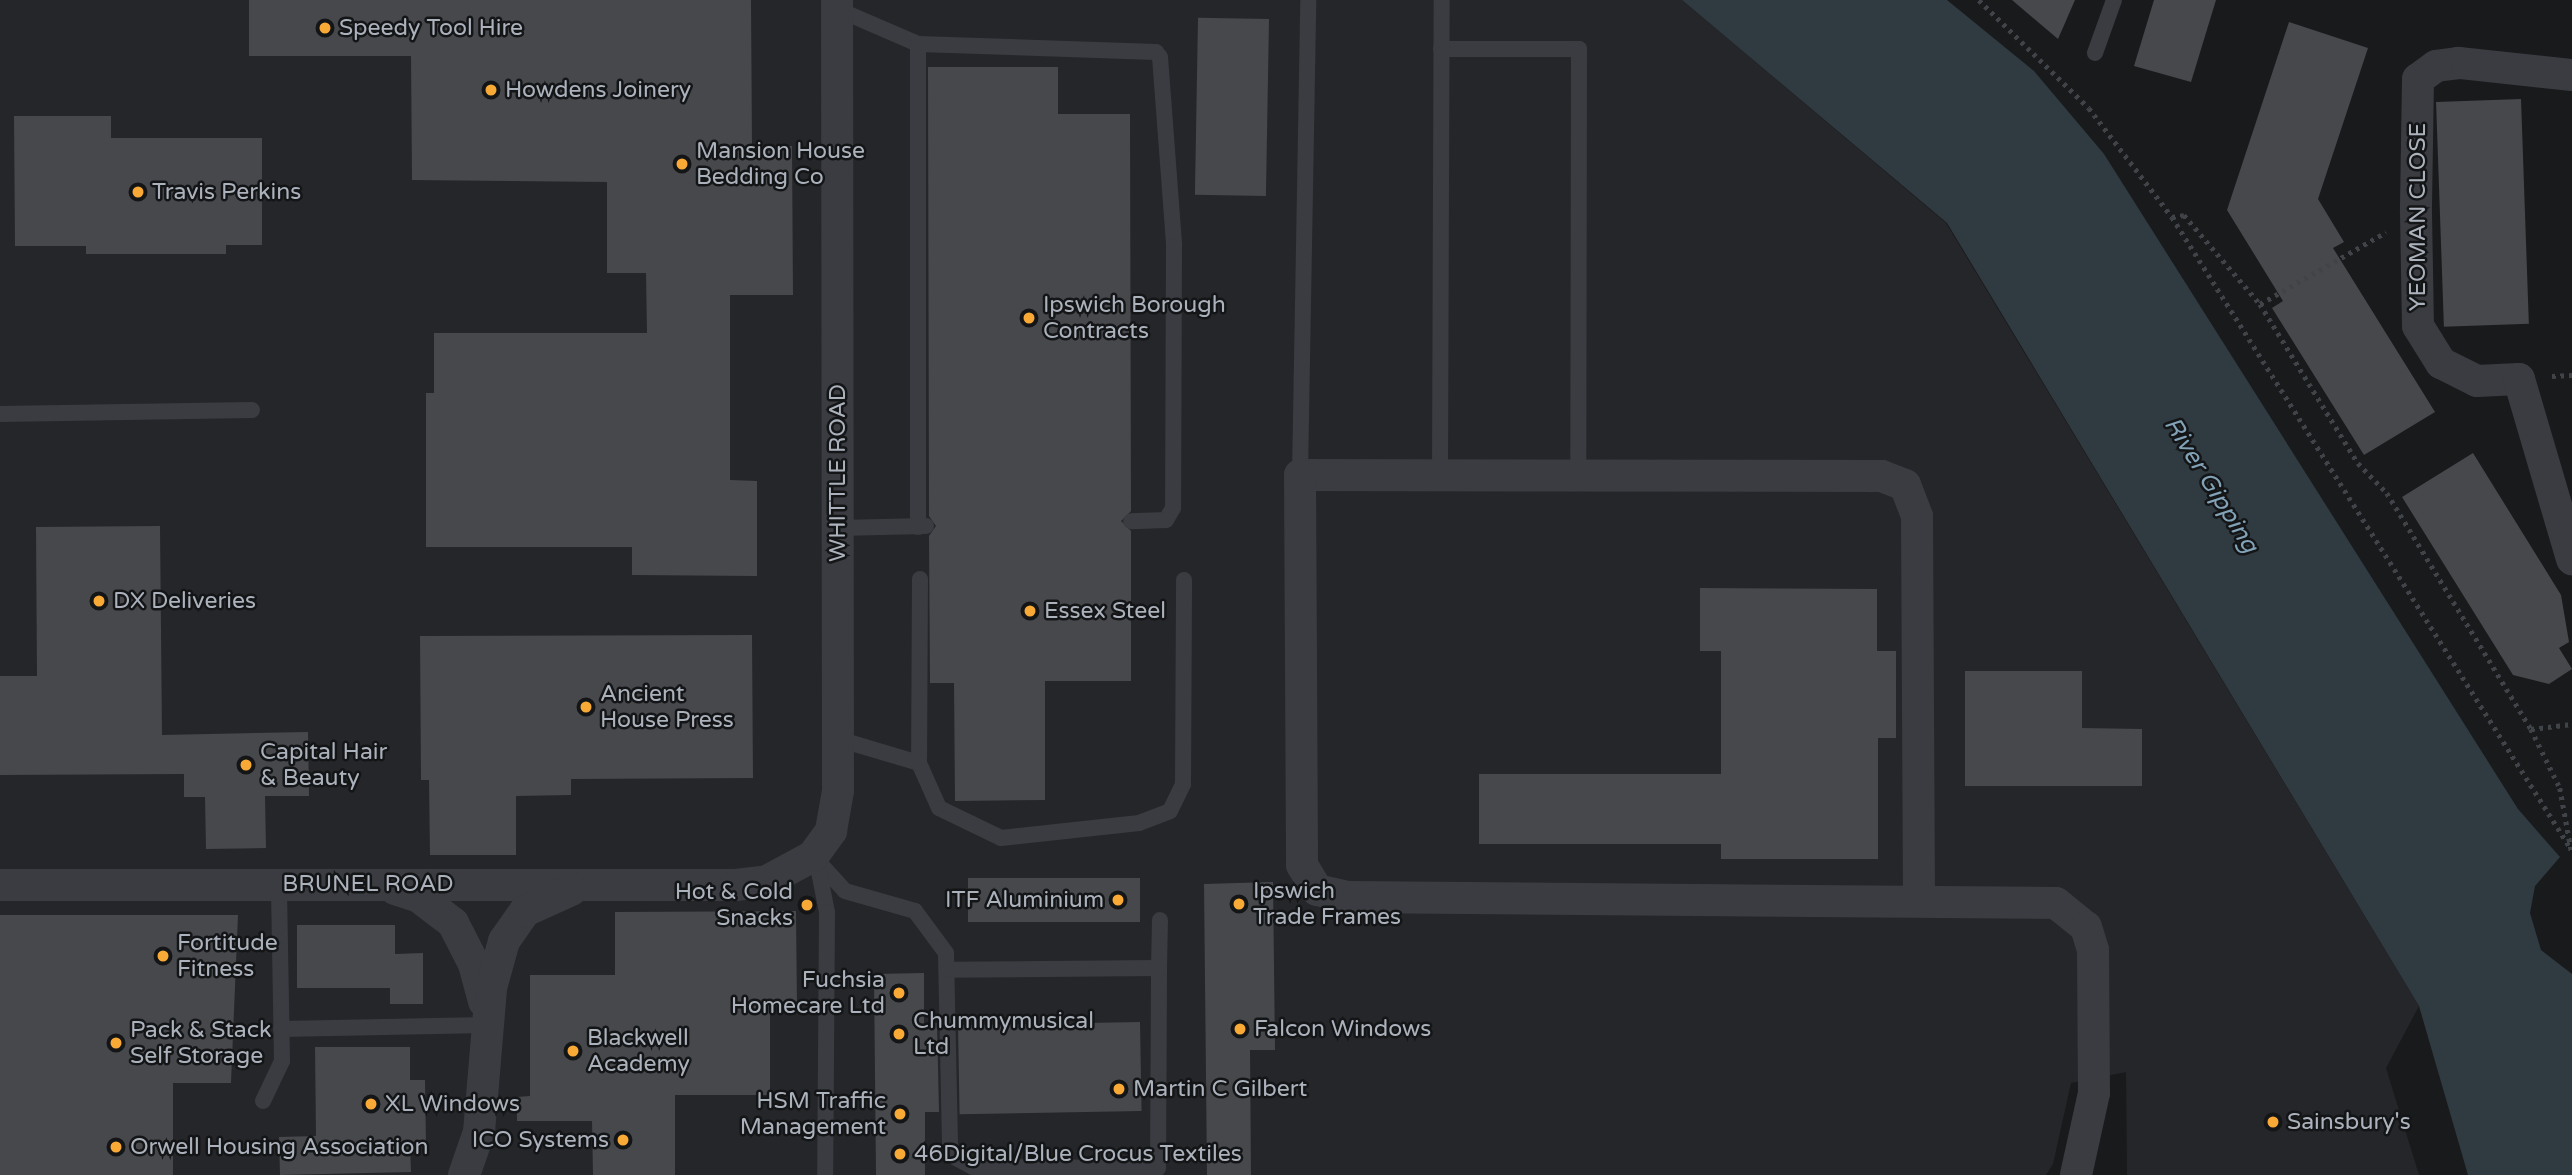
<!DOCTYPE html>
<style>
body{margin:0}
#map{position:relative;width:2572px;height:1175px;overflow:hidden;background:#191a1c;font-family:"Varela Round",sans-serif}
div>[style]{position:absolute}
.built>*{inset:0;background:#252629}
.water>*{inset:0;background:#2f3a41}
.building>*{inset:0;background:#46484c;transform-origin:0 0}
.path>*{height:4.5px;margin-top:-2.25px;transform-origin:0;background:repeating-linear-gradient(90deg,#404348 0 3.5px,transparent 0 8.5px)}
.lane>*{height:16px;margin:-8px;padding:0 8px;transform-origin:8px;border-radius:8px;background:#3a3c41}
.street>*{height:32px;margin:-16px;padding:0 16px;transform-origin:16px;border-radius:16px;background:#3a3c41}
.dots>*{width:19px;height:19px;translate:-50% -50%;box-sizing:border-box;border:4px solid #141517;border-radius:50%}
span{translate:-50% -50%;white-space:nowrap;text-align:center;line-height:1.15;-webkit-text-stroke:5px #141517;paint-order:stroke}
.poi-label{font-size:23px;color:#acb2bc}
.left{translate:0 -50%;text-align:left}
.right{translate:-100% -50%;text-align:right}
.street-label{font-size:23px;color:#acb2bc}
.water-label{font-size:24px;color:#82a2b7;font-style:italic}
</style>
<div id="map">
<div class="built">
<div style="clip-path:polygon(0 0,1682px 0,1946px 223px,2419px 1006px,2386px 1068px,2419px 1175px,2127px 1175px,2126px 1072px,2071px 1083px,2053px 1164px,2046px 1175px,0 1175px)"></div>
</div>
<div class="water">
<div style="clip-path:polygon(1682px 0,1947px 0,2034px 71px,2104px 154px,2518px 809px,2560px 857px,2535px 886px,2530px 913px,2541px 950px,2572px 974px,2572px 1175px,2468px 1175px,2419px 1006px,1947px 223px)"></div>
</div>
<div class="building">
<div style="clip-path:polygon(249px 0,751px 0,752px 146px,792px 146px,793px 295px,730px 295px,730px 480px,757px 481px,757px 576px,632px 575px,632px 547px,426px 547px,426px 393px,434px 393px,434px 333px,647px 333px,646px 273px,607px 273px,607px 182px,412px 180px,411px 56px,249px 56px)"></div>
<div style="clip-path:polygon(2012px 0,2075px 0,2058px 39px)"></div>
<div style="clip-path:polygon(2154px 0,2216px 0,2191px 82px,2134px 66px)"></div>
<div style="left:1269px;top:19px;width:177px;height:71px;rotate:91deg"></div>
<div style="clip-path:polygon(2289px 22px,2368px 48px,2318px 199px,2344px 242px,2333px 248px,2435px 412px,2364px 455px,2272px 308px,2283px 301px,2227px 210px)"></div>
<div style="clip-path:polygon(928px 67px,1058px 67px,1058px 114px,1130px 114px,1131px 511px,1121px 521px,1131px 531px,1131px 681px,1045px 681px,1045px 800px,955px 801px,954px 683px,930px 683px,929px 536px,936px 526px,929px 516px)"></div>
<div style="left:2521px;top:99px;width:225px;height:85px;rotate:88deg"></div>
<div style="clip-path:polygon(14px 116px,111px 116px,111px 138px,262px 138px,262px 245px,226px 245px,226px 254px,86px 254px,86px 246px,15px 246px)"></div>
<div style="clip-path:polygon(2473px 453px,2561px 595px,2569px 642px,2559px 648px,2572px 669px,2549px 684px,2513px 675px,2402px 497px)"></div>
<div style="clip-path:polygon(160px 526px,162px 735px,308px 732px,309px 796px,265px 796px,266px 848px,206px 849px,205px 797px,184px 797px,184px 774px,0 775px,0 676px,37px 676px,36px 527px)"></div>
<div style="clip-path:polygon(1700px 588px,1877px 589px,1877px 651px,1896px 651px,1896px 738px,1878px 738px,1878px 859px,1721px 859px,1721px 844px,1479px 844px,1479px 774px,1721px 774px,1721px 651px,1700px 651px)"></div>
<div style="clip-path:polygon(752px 635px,753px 778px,571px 779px,571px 795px,516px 796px,516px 855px,430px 855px,429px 780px,421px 780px,420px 636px)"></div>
<div style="clip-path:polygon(1965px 671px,2082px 671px,2082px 728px,2142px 729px,2142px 786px,1965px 786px)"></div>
<div style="left:1140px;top:878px;width:44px;height:172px;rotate:90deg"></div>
<div style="clip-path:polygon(1273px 882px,1275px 1050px,1250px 1050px,1251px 1175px,1207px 1175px,1204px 884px)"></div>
<div style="clip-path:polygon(796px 911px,797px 1006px,770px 1006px,770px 1095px,675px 1095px,675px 1175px,593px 1175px,592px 1121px,517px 1121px,517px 1097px,530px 1096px,530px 975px,615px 975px,615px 912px)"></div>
<div style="clip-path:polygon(0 915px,238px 915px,231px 1083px,173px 1083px,173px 1175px,0 1175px)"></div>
<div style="clip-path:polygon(297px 925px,395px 925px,395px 954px,423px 953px,423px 1004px,390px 1004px,390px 988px,297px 988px)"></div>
<div style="clip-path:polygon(924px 973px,924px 1023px,937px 1023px,939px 1112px,925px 1112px,925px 1175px,876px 1175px,874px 974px)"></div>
<div style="left:1140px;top:1022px;width:89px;height:182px;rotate:89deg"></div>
<div style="clip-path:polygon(315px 1047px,410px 1047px,410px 1080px,425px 1080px,426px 1144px,410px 1144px,411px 1172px,280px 1175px,279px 1137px,316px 1136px)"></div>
</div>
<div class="path">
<div style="left:1979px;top:0;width:154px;rotate:44.5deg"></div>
<div style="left:2089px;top:108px;width:137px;rotate:52.7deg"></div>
<div style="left:2172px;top:217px;width:747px;rotate:57.73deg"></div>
<div style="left:2172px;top:217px;width:12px;rotate:-9deg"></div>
<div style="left:2184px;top:215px;width:117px;rotate:49.5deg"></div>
<div style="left:2260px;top:304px;width:187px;rotate:58.4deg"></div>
<div style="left:2358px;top:463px;width:42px;rotate:46deg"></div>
<div style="left:2387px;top:493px;width:276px;rotate:58.6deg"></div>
<div style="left:2531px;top:729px;width:41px;rotate:-7deg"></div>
<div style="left:2260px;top:304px;width:145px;rotate:-29.7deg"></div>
<div style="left:2552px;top:376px;width:20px;rotate:-3deg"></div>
<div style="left:2531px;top:729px;width:66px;rotate:63.8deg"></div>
<div style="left:2560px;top:788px;width:67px;rotate:79.7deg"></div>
</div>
<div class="lane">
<div style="left:837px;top:9px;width:88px;rotate:23.4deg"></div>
<div style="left:918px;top:44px;width:238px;rotate:1.9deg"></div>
<div style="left:1156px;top:52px;width:6px;rotate:51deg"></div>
<div style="left:1160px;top:57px;width:189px;rotate:85.7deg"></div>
<div style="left:1174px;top:245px;width:263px;rotate:90.2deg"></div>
<div style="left:1173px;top:508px;width:14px;rotate:120deg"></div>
<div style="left:1166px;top:520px;width:35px;rotate:178deg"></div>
<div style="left:1441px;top:49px;width:138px"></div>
<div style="left:1579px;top:49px;width:426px;rotate:90.1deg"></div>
<div style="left:2095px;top:53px;width:56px;rotate:-70.3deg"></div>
<div style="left:0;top:414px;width:252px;rotate:-0.9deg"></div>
<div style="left:1300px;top:475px;width:475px;rotate:-89deg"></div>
<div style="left:1440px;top:475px;width:475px;rotate:-89.8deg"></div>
<div style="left:918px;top:527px;width:483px;rotate:-90deg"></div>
<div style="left:838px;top:528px;width:88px;rotate:-1.3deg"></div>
<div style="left:920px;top:579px;width:184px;rotate:90.3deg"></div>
<div style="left:919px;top:763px;width:49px;rotate:66deg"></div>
<div style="left:939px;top:808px;width:69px;rotate:25.8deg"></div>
<div style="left:1001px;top:838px;width:139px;rotate:-6.2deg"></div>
<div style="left:1139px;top:823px;width:33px;rotate:-21deg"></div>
<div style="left:1170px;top:811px;width:30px;rotate:-64deg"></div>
<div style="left:1183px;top:784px;width:204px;rotate:-89.7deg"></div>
<div style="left:838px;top:739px;width:84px;rotate:16.5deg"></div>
<div style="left:813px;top:856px;width:47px;rotate:47.6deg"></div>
<div style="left:845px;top:891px;width:73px;rotate:15.9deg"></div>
<div style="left:915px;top:911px;width:52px;rotate:53.6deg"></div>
<div style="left:946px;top:953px;width:193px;rotate:88.8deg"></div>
<div style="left:950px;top:1146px;width:13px;rotate:63deg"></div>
<div style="left:956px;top:1158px;width:19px;rotate:28deg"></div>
<div style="left:973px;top:1167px;width:185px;rotate:0.3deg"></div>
<div style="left:1158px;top:1168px;width:200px;rotate:-89.7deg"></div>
<div style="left:1159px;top:968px;width:210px;rotate:179.5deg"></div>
<div style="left:819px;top:872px;width:41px;rotate:78.7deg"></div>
<div style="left:827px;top:912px;width:263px;rotate:90.4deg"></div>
<div style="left:1159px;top:968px;width:48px;rotate:-88.8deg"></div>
<div style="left:281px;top:1029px;width:206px;rotate:-1.1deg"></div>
<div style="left:263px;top:1101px;width:44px;rotate:-64.6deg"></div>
<div style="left:282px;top:1061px;width:177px;rotate:-91deg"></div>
</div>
<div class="street">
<div style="left:2572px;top:75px;width:114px;rotate:-173.9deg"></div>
<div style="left:2459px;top:63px;width:23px;rotate:173deg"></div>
<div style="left:2436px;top:66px;width:22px;rotate:144deg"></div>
<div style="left:2418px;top:79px;width:134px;rotate:90.9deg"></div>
<div style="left:2416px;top:213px;width:113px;rotate:89deg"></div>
<div style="left:2418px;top:326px;width:44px;rotate:58.1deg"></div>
<div style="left:2441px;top:363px;width:40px;rotate:26.6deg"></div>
<div style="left:2477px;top:381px;width:42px;rotate:-2.7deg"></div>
<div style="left:2519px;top:379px;width:188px;rotate:73.6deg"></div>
<div style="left:0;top:885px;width:736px"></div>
<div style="left:736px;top:885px;width:31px;rotate:-7deg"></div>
<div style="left:767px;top:881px;width:52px;rotate:-28.5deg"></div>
<div style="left:813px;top:856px;width:31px;rotate:-54deg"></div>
<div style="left:831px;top:831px;width:41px;rotate:-80.1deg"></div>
<div style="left:838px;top:791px;width:791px;rotate:-90.07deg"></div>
<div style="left:395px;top:889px;width:25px;rotate:18deg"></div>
<div style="left:419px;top:897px;width:43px;rotate:37.4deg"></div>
<div style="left:453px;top:923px;width:46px;rotate:62.9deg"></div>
<div style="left:474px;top:964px;width:39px;rotate:75deg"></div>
<div style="left:1919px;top:900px;width:384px;rotate:-90.3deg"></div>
<div style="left:1917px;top:516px;width:33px;rotate:-111deg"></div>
<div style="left:1905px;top:485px;width:25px;rotate:-159deg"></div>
<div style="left:1882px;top:476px;width:582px;rotate:-179.9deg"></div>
<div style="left:1300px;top:475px;width:390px;rotate:89.7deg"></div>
<div style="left:1302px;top:865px;width:29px;rotate:59deg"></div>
<div style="left:1317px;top:890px;width:32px;rotate:13deg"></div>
<div style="left:1348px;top:897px;width:708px;rotate:0.49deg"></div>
<div style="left:2056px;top:903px;width:38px;rotate:39deg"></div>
<div style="left:2086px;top:927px;width:24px;rotate:73deg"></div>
<div style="left:2093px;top:950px;width:143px;rotate:89.6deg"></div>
<div style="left:2094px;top:1093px;width:84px;rotate:102.4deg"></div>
<div style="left:464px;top:1175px;width:46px;rotate:-70.8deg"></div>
<div style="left:479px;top:1132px;width:144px;rotate:-85.2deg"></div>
<div style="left:491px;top:988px;width:49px;rotate:-74.5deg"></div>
<div style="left:504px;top:941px;width:37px;rotate:-55deg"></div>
<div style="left:525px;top:911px;width:51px;rotate:-24.5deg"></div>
</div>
<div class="dots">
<div style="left:325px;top:28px;background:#f8a936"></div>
<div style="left:491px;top:90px;background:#f8a936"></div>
<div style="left:682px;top:164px;background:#f8a936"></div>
<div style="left:138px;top:192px;background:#f8a936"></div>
<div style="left:1029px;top:318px;background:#f8a936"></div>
<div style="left:99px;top:601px;background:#f8a936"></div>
<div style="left:1030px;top:611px;background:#f8a936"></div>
<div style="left:586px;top:707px;background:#f8a936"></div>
<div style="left:246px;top:765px;background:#f8a936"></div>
<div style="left:1118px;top:900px;background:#f8a936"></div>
<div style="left:1239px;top:904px;background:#f8a936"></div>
<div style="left:807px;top:905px;background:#f8a936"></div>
<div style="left:163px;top:956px;background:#f8a936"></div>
<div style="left:899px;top:993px;background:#f8a936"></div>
<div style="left:1240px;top:1029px;background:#f8a936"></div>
<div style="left:899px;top:1034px;background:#f8a936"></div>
<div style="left:116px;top:1043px;background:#f8a936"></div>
<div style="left:573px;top:1051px;background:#f8a936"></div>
<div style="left:1119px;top:1089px;background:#f8a936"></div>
<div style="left:371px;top:1104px;background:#f8a936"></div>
<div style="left:900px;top:1114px;background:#f8a936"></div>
<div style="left:2273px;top:1122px;background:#f8a936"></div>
<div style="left:623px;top:1140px;background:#f8a936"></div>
<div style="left:116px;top:1147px;background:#f8a936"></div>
<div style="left:900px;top:1154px;background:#f8a936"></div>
</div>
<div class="poi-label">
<span class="left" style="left:339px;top:28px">Speedy Tool Hire</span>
<span class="left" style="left:505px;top:90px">Howdens Joinery</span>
<span class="left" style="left:696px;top:164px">Mansion House<br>Bedding Co</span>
<span class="left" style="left:152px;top:192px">Travis Perkins</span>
<span class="left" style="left:1043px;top:318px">Ipswich Borough<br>Contracts</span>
<span class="left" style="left:113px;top:601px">DX Deliveries</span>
<span class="left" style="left:1044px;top:611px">Essex Steel</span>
<span class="left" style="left:600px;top:707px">Ancient<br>House Press</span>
<span class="left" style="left:260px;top:765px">Capital Hair<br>&amp; Beauty</span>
<span class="left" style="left:1253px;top:904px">Ipswich<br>Trade Frames</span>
<span class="right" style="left:793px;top:905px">Hot &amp; Cold<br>Snacks</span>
<span class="right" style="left:1104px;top:900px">ITF Aluminium</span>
<span class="left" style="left:177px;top:956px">Fortitude<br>Fitness</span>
<span class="right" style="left:885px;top:993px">Fuchsia<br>Homecare Ltd</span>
<span class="left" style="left:913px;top:1034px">Chummymusical<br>Ltd</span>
<span class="left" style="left:1254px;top:1029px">Falcon Windows</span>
<span class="left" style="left:130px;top:1043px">Pack &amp; Stack<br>Self Storage</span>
<span class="left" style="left:587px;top:1051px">Blackwell<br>Academy</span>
<span class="left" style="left:1133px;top:1089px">Martin C Gilbert</span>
<span class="right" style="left:886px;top:1114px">HSM Traffic<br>Management</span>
<span class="left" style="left:385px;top:1104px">XL Windows</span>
<span class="left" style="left:2287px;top:1122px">Sainsbury's</span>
<span class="right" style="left:609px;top:1140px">ICO Systems</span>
<span class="left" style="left:130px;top:1147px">Orwell Housing Association</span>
<span class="left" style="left:914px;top:1154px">46Digital/Blue Crocus Textiles</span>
</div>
<div class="street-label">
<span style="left:2418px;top:217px;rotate:-90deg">YEOMAN CLOSE</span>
<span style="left:838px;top:473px;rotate:-90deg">WHITTLE ROAD</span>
<span style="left:368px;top:884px">BRUNEL ROAD</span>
</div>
<div class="water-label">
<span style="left:2211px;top:485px;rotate:58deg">River Gipping</span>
</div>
</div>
